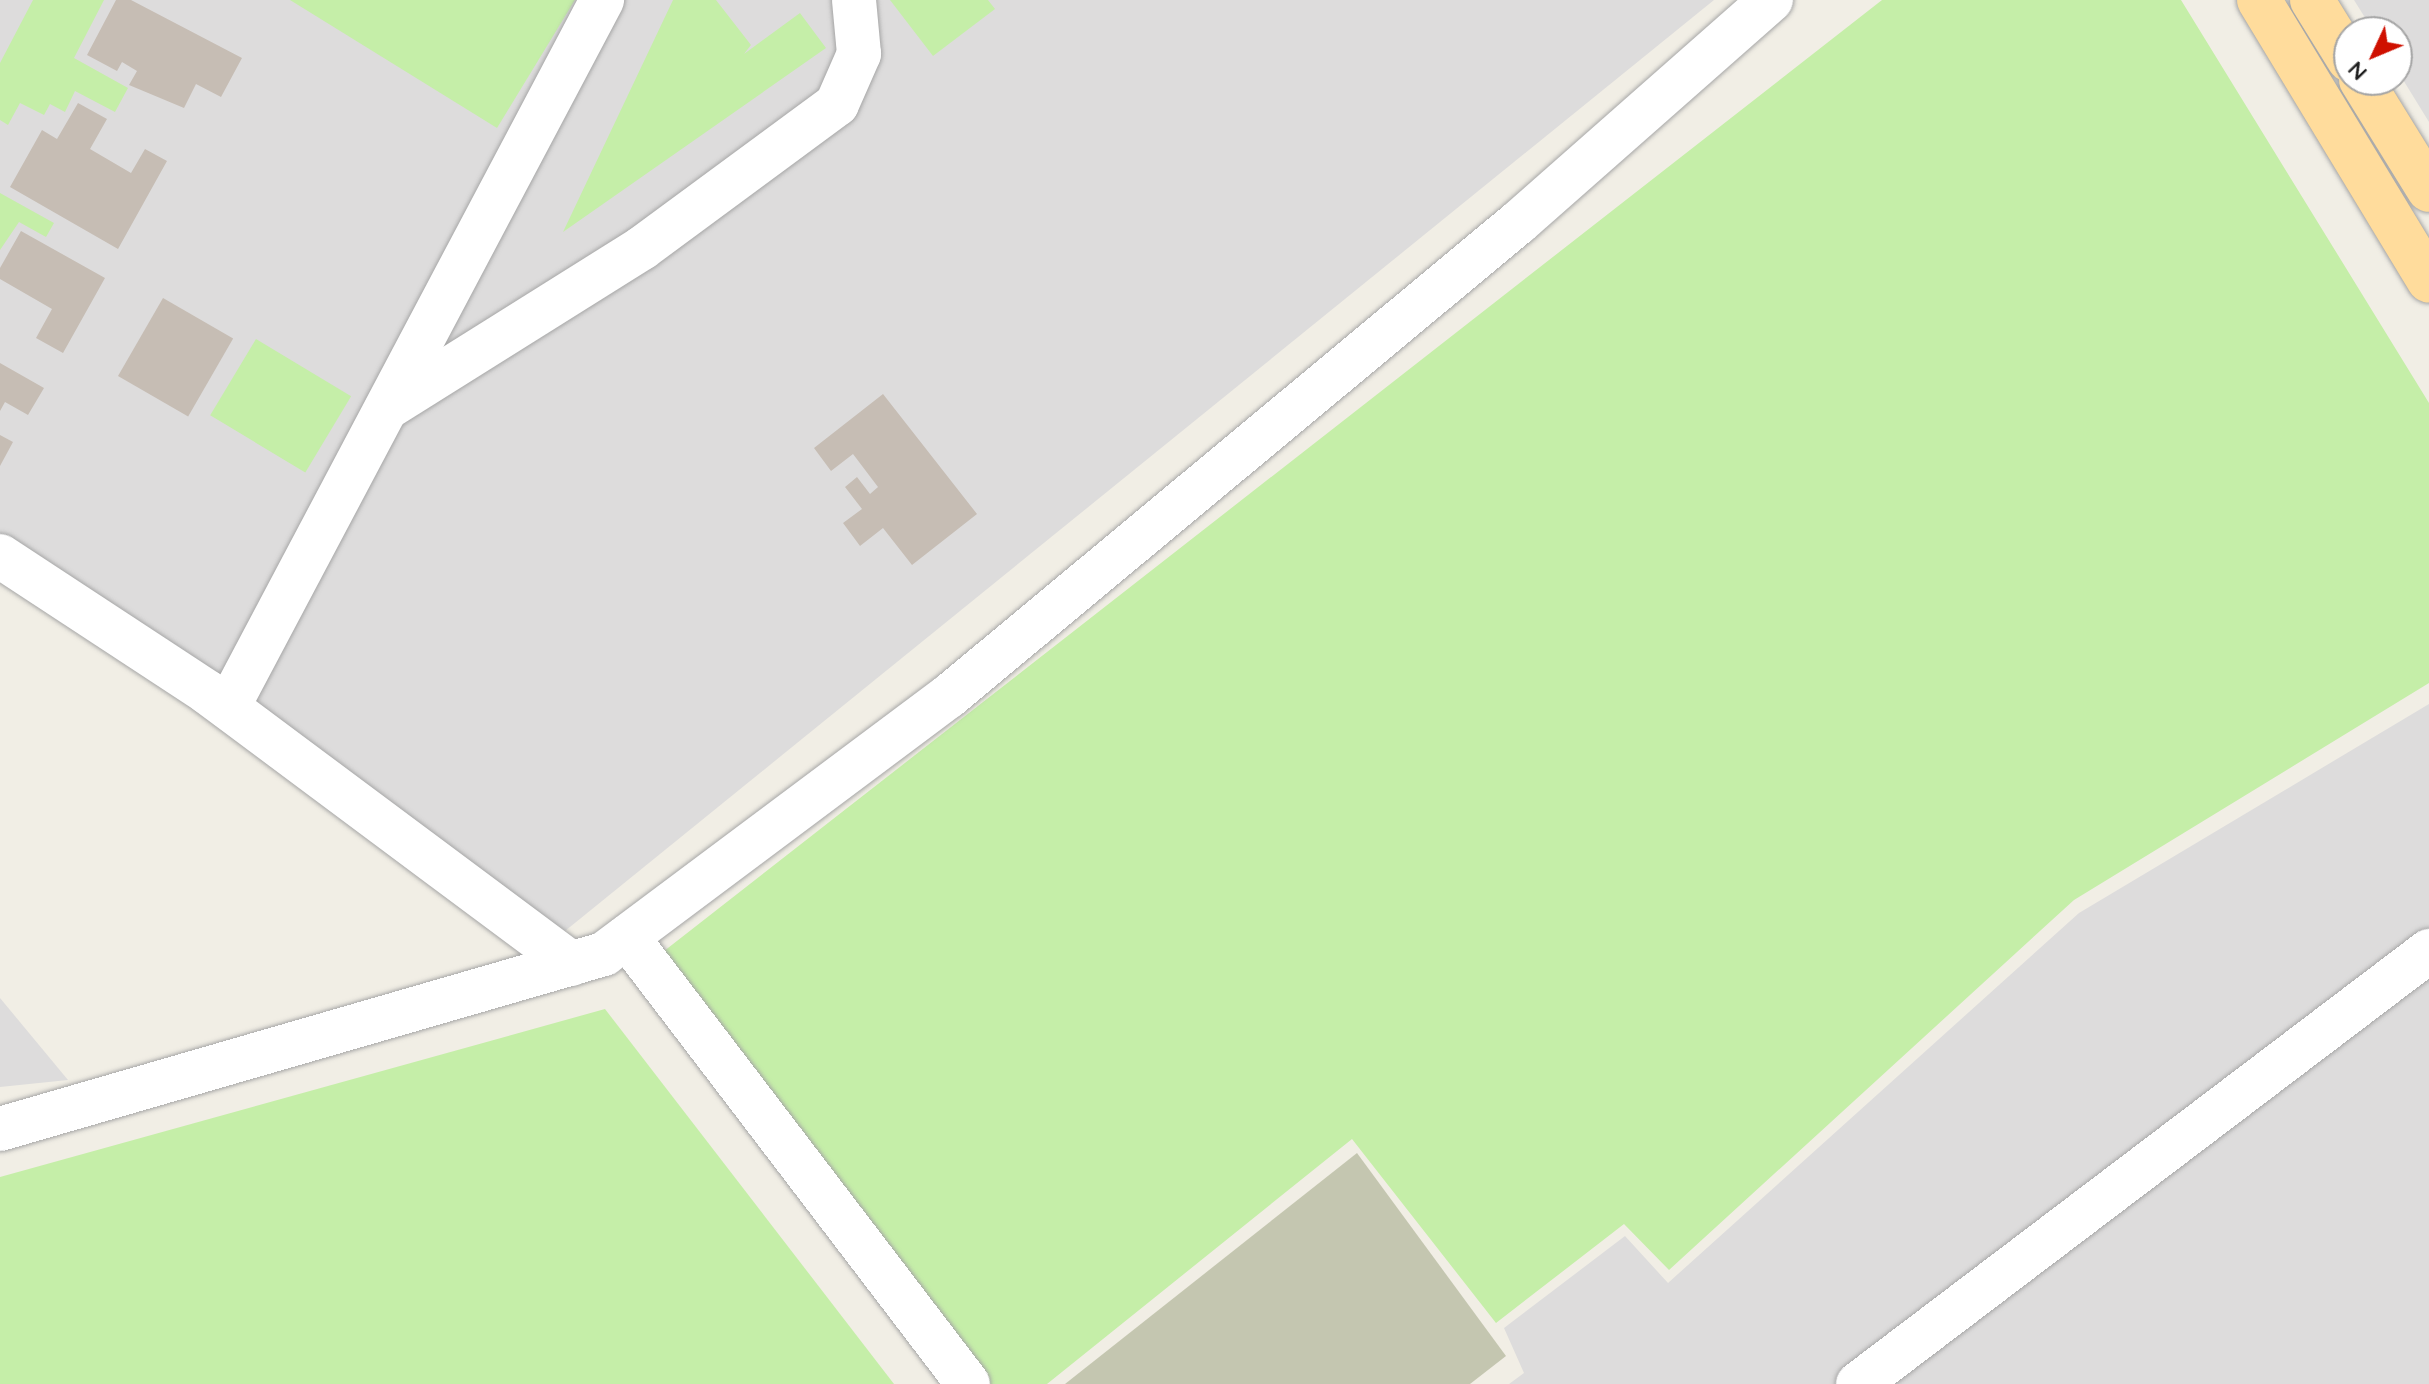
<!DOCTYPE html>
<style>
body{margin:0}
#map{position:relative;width:2429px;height:1384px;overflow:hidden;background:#f1eee5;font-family:Quicksand,sans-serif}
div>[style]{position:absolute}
.residential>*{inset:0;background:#dddcdc}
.construction>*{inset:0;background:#c4c6b0}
.grass>*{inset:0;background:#c5eea8;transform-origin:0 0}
.building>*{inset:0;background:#c6bdb4;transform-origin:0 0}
.roads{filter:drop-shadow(0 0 2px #a6a6a6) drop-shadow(0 0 2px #a6a6a6)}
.minor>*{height:44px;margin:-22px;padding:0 22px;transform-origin:22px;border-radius:22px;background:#fff}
.major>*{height:44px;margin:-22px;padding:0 22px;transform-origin:22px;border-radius:22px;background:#ffdc9c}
span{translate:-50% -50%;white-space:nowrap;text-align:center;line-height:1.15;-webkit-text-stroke:6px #fff;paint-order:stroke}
.north{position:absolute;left:2333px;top:16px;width:80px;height:80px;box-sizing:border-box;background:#fff;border:2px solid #a5a5a5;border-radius:50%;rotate:226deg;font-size:22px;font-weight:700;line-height:32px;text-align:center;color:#1f1f1f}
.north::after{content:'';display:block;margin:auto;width:28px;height:36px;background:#cf1000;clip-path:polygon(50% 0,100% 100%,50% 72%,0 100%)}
</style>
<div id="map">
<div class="residential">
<div style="clip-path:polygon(0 0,1714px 0,565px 931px,0 538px)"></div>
<div style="clip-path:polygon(2354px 0,2429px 0,2429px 122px,2397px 70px,2397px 32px,2374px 32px)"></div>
<div style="clip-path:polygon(2429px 704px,2429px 1384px,1509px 1384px,1524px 1373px,1504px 1328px,1625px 1236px,1668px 1283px,2079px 913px)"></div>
<div style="clip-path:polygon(0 998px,68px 1080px,0 1087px)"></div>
</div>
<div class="construction">
<div style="clip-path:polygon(1357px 1153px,1506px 1356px,1470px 1384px,1065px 1384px)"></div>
</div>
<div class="grass">
<div style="clip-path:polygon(33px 0,104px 0,74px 58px,128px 88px,115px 112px,75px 91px,65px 112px,50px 104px,44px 115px,20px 103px,8px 125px,0 120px,0 63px)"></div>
<div style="clip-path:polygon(290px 0,575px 0,497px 128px)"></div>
<div style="clip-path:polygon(673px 0,716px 0,751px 45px,744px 54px,800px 13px,826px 48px,563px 232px)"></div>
<div style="clip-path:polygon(890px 0,988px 0,995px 9px,933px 56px)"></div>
<div style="clip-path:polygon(1882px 0,2181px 0,2429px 403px,2429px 683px,2074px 900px,1669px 1270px,1624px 1224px,1496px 1323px,1352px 1139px,1047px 1384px,985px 1384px,659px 955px)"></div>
<div style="clip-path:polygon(0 193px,54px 223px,46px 237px,19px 222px,0 250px)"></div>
<div style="left:256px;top:339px;width:111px;height:89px;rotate:31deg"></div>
<div style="clip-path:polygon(605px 1009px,894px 1384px,0 1384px,0 1177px)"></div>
</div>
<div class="building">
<div style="clip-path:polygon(116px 0,131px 0,242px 58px,221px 97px,196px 84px,184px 108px,129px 85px,137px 71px,122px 62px,117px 71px,87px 55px)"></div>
<div style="clip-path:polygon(78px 103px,107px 119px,90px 149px,131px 173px,145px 149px,167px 161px,118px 249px,10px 187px,42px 130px,57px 139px)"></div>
<div style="clip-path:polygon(21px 231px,105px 278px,63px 353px,36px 338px,52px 309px,0 279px,0 268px)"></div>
<div style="left:163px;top:298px;width:81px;height:90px;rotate:30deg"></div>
<div style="clip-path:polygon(0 363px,44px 388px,28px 415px,5px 402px,0 411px)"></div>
<div style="clip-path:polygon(883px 394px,977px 514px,912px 565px,883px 528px,860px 546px,843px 523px,862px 509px,845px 487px,857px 477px,870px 494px,878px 487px,853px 454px,831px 471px,814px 448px)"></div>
<div style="clip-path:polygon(0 435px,13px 442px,0 466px)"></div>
</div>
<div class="roads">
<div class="minor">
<div style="left:387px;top:408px;width:301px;rotate:-32.1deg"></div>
<div style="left:642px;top:248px;width:242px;rotate:-36.4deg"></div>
<div style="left:837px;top:104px;width:55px;rotate:-66.3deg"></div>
<div style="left:859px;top:54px;width:54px;rotate:-95.3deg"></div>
<div style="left:0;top:556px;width:248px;rotate:33.3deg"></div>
<div style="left:207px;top:692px;width:455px;rotate:36.7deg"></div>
<div style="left:228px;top:707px;width:800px;rotate:-62.12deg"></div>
<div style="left:627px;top:937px;width:562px;rotate:52.66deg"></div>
<div style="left:0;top:1129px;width:629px;rotate:-16.16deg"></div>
<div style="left:604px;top:954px;width:431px;rotate:-36.8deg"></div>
<div style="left:949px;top:696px;width:741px;rotate:-39.75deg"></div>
<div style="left:1519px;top:222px;width:336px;rotate:-41.4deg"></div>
<div style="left:1858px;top:1384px;width:717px;rotate:-37.17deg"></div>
</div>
<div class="major">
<div style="left:2259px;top:0;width:328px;rotate:58.8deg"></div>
<div style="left:2312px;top:0;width:70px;rotate:58.3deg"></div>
<div style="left:2361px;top:80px;width:129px;rotate:58.3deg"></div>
</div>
</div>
<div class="north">N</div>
</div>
